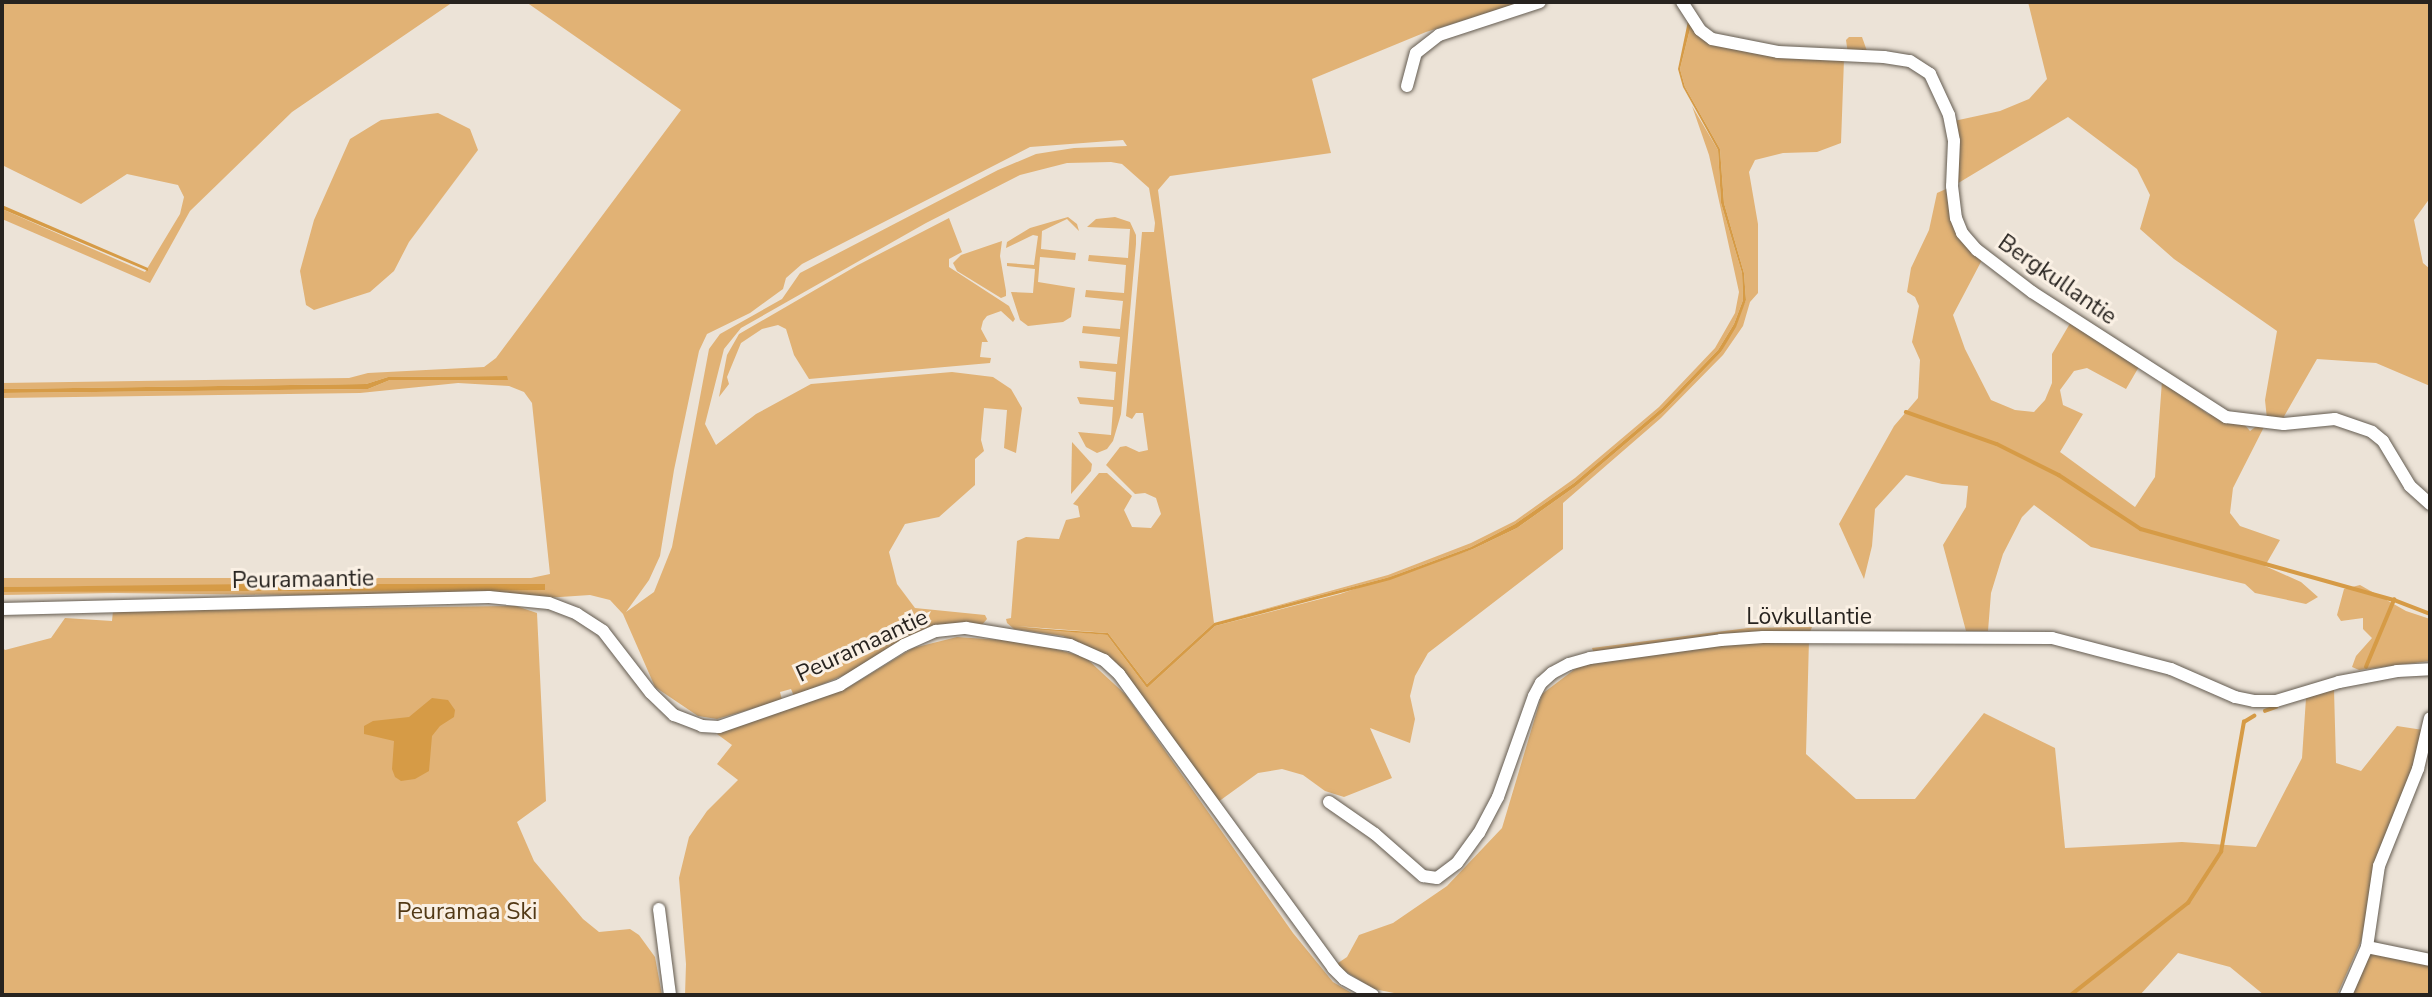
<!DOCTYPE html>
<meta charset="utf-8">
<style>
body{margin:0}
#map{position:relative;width:2432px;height:997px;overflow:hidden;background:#ece3d7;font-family:"Nunito Sans",sans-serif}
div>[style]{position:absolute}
.green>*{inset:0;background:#e1b275}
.water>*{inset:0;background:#d69b46}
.stream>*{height:3.5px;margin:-1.75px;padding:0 1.75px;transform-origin:1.75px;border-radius:1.75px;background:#d69b46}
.roads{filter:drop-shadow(0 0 2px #645c51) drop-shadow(0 0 2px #645c51)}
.minor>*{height:12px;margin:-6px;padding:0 6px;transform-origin:6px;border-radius:6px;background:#fff}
span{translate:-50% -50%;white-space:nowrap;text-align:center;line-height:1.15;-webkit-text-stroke:6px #faf0e4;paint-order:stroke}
.street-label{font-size:23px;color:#27231f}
.park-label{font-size:23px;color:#523915}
.frame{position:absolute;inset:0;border:4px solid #27231f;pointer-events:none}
</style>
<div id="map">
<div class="green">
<div style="clip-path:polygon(2px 2px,453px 2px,292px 112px,190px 211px,150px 283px,2px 219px,2px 209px,145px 272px,180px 214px,184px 197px,178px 185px,127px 174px,81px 204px,2px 165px)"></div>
<div style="clip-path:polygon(evenodd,526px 2px,1522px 2px,1426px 32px,1312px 79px,1331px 153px,1170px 176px,1158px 190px,1214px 623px,1388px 575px,1471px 543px,1515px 521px,1575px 478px,1659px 407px,1715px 348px,1735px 313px,1739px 292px,1709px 155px,1692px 106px,1718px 150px,1721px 203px,1742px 273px,1743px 300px,1734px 324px,1718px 350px,1662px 408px,1574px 483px,1515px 524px,1471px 547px,1390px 577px,1214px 623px,1147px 684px,1108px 633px,1015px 626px,1107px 635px,1147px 688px,1215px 626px,1340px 594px,1473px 549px,1517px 528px,1576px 486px,1664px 411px,1721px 352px,1746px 300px,1744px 273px,1724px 203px,1720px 149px,1685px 87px,1680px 69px,1691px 25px,1750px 53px,1844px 59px,1841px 143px,1817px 152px,1783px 153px,1755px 160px,1749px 172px,1758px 224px,1758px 293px,1750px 302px,1743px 326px,1723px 355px,1661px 418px,1563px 503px,1563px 549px,1428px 653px,1415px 676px,1410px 696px,1415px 719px,1410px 743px,1370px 728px,1392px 778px,1344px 797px,1325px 791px,1303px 775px,1282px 769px,1258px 773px,1218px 802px,1100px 653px,1063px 636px,1014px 629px,1007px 623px,1006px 619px,1011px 618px,1017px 541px,1026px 537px,1059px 539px,1066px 520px,1080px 517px,1078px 506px,1073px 504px,1099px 473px,1107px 473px,1132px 496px,1124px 510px,1132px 527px,1151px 528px,1161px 514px,1156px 498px,1145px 493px,1135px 494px,1106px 465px,1120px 447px,1126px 446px,1139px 452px,1148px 450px,1143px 413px,1136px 413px,1132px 419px,1126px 416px,1142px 232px,1154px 232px,1155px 223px,1149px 188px,1122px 164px,1111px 162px,1067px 163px,1020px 175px,926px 223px,741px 328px,724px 349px,705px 424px,716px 445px,756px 414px,811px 384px,952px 372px,993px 377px,1011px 389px,1022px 408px,1016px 453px,1004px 448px,1007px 410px,984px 408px,981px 440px,984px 451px,975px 459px,975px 485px,939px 517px,905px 524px,889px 552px,897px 584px,915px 608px,985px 615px,987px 619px,981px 626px,964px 625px,794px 696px,791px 689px,780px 692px,782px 700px,717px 719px,698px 716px,655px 687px,623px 614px,610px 600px,590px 595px,545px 598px,114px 593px,2px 595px,2px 592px,264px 589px,545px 590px,545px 584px,2px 587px,2px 578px,531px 578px,550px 574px,532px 403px,524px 392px,509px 386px,458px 383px,360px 393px,2px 398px,2px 393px,368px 389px,390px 380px,507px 380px,507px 376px,388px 377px,366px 384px,2px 389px,2px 383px,349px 378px,368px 373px,484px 367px,496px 358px,681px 110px,526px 2px,1123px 140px,1127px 146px,1074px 148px,1036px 154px,998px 170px,800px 273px,782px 299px,720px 334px,709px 349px,672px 547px,654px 592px,626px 612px,649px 580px,660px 556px,674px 470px,699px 351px,707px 334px,750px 313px,783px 289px,786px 278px,802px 264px,1030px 147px,1123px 140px)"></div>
<div style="clip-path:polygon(2028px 2px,2430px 2px,2430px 198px,2414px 220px,2423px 263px,2430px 269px,2430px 386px,2376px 363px,2317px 359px,2282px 420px,2267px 419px,2265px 400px,2277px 331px,2174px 259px,2140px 229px,2150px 195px,2137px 169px,2068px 117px,1955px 185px,1954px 121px,2000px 111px,2029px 99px,2047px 79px)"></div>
<div style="clip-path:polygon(1849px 37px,1862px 37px,1867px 51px,1848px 54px,1846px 40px)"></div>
<div style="clip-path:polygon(438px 113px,470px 129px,478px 150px,409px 242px,394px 271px,370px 292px,314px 310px,306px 305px,300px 271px,314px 220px,350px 139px,381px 120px)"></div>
<div style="clip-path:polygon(1946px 189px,1951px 215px,1983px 258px,1953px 315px,1965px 349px,1991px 400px,2015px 410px,2034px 412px,2045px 400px,2052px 383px,2052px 354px,2072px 320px,2140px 365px,2126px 389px,2087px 368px,2074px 371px,2060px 390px,2063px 405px,2083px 414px,2060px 452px,2135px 507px,2155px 477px,2162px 381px,2208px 414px,2244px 424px,2250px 431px,2258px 425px,2265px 425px,2233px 488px,2230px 513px,2240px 526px,2280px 540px,2265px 566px,2301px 582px,2318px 597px,2306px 604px,2255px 593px,2245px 584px,2091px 547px,2034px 505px,2022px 517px,2003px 554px,1991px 593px,1988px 631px,1966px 631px,1943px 545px,1966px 507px,1968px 486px,1942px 484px,1906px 475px,1875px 509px,1872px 546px,1864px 579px,1839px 524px,1894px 426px,1918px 398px,1920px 360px,1912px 342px,1919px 306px,1915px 297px,1907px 292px,1911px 268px,1929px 230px,1937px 193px)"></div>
<div style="clip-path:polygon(1068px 217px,1077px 224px,1079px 231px,1067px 219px,1042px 231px,1041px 249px,1076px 253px,1075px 260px,1040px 257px,1038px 282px,1075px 288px,1071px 317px,1063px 322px,1028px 326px,1020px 320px,1011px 292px,1033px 293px,1035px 269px,1007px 266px,1007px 263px,1034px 265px,1038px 236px,1033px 235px,1006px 248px,1007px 242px,1030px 228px)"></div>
<div style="clip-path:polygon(1115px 217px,1130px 222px,1136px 235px,1136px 244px,1121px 414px,1113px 441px,1107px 449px,1097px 453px,1086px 447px,1078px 432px,1111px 435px,1113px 407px,1080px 404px,1077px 397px,1114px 400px,1116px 372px,1080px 368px,1079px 361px,1117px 364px,1120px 337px,1082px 333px,1083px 326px,1120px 329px,1123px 301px,1085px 297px,1086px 290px,1124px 293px,1126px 265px,1088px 261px,1089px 255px,1128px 258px,1130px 229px,1087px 227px,1096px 219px)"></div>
<div style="clip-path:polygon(949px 218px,962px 252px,949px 259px,949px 267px,1009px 306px,1015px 319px,1013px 322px,1001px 311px,987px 316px,983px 321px,981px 329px,988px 342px,982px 342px,980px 357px,991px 358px,990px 363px,809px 379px,794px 355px,786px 329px,778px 325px,762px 329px,741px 343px,727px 377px,729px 384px,719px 397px,727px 355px,739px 334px,858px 265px)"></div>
<div style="clip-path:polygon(1002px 241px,1000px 256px,1006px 291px,1006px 296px,1001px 298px,957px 271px,953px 263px,961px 255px)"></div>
<div style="clip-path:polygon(1072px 442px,1092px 464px,1091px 471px,1071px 494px)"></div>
<div style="clip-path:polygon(2360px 585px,2406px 611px,2430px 619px,2430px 661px,2359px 670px,2352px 667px,2356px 656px,2372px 638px,2363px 629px,2363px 618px,2341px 621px,2337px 615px,2344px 589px)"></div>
<div style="clip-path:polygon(516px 606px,537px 613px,546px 801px,517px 822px,534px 861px,583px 919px,599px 932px,630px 929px,639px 935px,655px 957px,662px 995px,2px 995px,2px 647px,5px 650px,51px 638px,65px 618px,112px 621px,113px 611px)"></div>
<div style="clip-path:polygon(1812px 627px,1810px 632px,1750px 632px,1594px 654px,1592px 648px,1748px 628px)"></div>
<div style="clip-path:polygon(957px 637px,1029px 642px,1085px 657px,1126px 695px,1293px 933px,1333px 982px,1355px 995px,685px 995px,686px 964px,679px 878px,689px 837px,707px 811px,738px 780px,717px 764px,732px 745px,717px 734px,849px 687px,913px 648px)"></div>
<div style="clip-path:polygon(1809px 639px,1806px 754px,1856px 799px,1915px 799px,1984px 713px,2055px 748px,2065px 848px,2182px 842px,2256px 847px,2302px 758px,2306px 698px,2334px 689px,2336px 763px,2361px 771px,2397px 726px,2423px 730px,2410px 777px,2376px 865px,2361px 941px,2337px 995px,2264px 995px,2230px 967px,2178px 953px,2140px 995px,1399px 994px,1374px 989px,1335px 965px,1347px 957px,1359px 935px,1393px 923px,1447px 886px,1502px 828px,1542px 694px,1579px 666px,1741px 640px)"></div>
<div style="clip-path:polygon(2370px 952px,2430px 964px,2430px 995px,2349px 995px)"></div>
</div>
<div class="water">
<div style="clip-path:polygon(1688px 21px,1691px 25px,1680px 69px,1685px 87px,1720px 149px,1724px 203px,1744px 273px,1746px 300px,1736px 327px,1721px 352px,1664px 411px,1576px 486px,1517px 528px,1473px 549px,1390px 580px,1215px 626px,1147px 688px,1107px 635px,1014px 627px,1108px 633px,1147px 684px,1214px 623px,1390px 577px,1471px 547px,1515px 524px,1574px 483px,1662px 408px,1718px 350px,1734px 324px,1743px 300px,1742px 273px,1721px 203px,1718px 150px,1683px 87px,1678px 69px)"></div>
<div style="clip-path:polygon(2px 205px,148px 268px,148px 271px,2px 209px)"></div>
<div style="clip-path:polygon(507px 376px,508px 380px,390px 380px,368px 389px,2px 393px,2px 389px,366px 384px,388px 377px)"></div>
<div style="clip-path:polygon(266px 584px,545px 584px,545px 590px,2px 592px,2px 587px)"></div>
<div style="clip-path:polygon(432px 698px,448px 700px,455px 710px,454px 717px,440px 726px,432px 736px,429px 771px,415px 779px,401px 781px,395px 777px,392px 769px,394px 741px,364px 734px,364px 726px,373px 721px,409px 717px)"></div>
</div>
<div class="stream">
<div style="left:1906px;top:412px;width:96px;rotate:19.4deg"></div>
<div style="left:1997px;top:444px;width:69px;rotate:26.6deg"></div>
<div style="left:2059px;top:475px;width:98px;rotate:33.4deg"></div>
<div style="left:2141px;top:529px;width:263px;rotate:15.7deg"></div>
<div style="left:2366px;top:667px;width:73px;rotate:-67.3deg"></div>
<div style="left:2394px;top:600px;width:39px;rotate:21deg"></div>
<div style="left:2265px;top:711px;width:12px;rotate:-20deg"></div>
<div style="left:2071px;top:995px;width:149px;rotate:-38.2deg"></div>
<div style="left:2188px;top:903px;width:61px;rotate:-57.1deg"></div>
<div style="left:2221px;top:852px;width:132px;rotate:-80deg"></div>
<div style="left:2244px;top:722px;width:12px;rotate:-31deg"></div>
</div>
<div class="roads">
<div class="minor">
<div style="left:1682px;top:2px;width:33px;rotate:57deg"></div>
<div style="left:1700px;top:30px;width:15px;rotate:37deg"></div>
<div style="left:1712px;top:39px;width:67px;rotate:11.1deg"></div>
<div style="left:1778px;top:52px;width:106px;rotate:2.7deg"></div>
<div style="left:1884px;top:57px;width:26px;rotate:9deg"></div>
<div style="left:1910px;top:61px;width:24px;rotate:33deg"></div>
<div style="left:1930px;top:74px;width:45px;rotate:65.1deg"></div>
<div style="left:1949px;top:115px;width:26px;rotate:79deg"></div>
<div style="left:1954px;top:141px;width:45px;rotate:92.5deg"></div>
<div style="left:1952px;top:186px;width:32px;rotate:83deg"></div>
<div style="left:1956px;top:218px;width:16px;rotate:68deg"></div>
<div style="left:1962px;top:233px;width:23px;rotate:49deg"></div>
<div style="left:1977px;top:250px;width:69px;rotate:37.4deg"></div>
<div style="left:2032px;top:292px;width:231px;rotate:32.8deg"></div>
<div style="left:2226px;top:417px;width:58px;rotate:6.9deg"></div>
<div style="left:2284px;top:424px;width:51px;rotate:-5.6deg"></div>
<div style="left:2335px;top:419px;width:39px;rotate:19deg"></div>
<div style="left:2372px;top:432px;width:14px;rotate:39deg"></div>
<div style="left:2383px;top:441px;width:52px;rotate:59deg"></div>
<div style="left:2410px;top:486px;width:27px;rotate:42deg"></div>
<div style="left:1407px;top:86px;width:34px;rotate:-75deg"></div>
<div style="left:1416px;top:53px;width:29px;rotate:-38deg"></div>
<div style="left:1439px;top:35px;width:106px;rotate:-18.1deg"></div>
<div style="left:2px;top:609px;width:487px;rotate:-1.4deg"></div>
<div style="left:489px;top:597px;width:60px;rotate:5.7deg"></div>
<div style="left:549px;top:603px;width:30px;rotate:21deg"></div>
<div style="left:577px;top:614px;width:31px;rotate:33deg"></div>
<div style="left:603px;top:631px;width:78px;rotate:52.3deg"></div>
<div style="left:651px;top:693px;width:32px;rotate:44deg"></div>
<div style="left:674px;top:715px;width:30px;rotate:21deg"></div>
<div style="left:702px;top:726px;width:17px;rotate:3deg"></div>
<div style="left:719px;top:727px;width:128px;rotate:-19.1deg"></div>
<div style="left:840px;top:685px;width:75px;rotate:-32deg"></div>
<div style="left:904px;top:645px;width:35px;rotate:-24deg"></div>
<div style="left:936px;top:631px;width:30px;rotate:-6deg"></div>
<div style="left:966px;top:628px;width:105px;rotate:9.3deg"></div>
<div style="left:1070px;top:645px;width:37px;rotate:24deg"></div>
<div style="left:1104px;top:660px;width:21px;rotate:43deg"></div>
<div style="left:1119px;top:674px;width:364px;rotate:53.9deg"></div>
<div style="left:1333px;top:968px;width:16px;rotate:45deg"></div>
<div style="left:1344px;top:979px;width:33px;rotate:29deg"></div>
<div style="left:1329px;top:802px;width:56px;rotate:34.8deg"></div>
<div style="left:1375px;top:834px;width:64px;rotate:41.2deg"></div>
<div style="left:1423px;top:876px;width:14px;rotate:8deg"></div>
<div style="left:1437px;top:878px;width:25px;rotate:-37deg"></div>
<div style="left:1457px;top:863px;width:37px;rotate:-54deg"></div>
<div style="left:1479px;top:833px;width:41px;rotate:-62.2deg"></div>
<div style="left:1498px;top:797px;width:107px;rotate:-70.4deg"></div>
<div style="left:1534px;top:696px;width:15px;rotate:-62deg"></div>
<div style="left:1541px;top:683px;width:15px;rotate:-42deg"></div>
<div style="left:1552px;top:673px;width:19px;rotate:-28deg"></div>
<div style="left:1569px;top:664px;width:22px;rotate:-16deg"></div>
<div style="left:1590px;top:658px;width:132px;rotate:-7.8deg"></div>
<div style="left:1721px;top:640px;width:42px;rotate:-4.1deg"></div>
<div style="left:1763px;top:637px;width:289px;rotate:0.2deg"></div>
<div style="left:2052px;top:638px;width:123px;rotate:14.6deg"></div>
<div style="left:2171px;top:669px;width:70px;rotate:23.6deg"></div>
<div style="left:2235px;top:697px;width:19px;rotate:12deg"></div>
<div style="left:2254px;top:701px;width:22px"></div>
<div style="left:2276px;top:701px;width:66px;rotate:-16.8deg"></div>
<div style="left:2339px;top:682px;width:59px;rotate:-10.7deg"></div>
<div style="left:2397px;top:671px;width:33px;rotate:-3deg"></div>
<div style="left:659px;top:909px;width:87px;rotate:82.7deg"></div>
<div style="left:2367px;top:947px;width:64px;rotate:11.7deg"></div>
<div style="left:2346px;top:995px;width:52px;rotate:-66.4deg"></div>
<div style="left:2367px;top:947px;width:82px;rotate:-81.6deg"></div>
<div style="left:2379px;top:866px;width:105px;rotate:-68.1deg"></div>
<div style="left:2418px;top:769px;width:52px;rotate:-76.8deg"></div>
</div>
</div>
<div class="street-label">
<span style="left:2057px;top:280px;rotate:35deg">Bergkullantie</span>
<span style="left:303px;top:580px;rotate:-1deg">Peuramaantie</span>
<span style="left:1809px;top:617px">Lövkullantie</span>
<span style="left:862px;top:646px;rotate:-25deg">Peuramaantie</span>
</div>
<div class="park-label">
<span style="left:467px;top:912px">Peuramaa Ski</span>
</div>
<div class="frame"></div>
</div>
